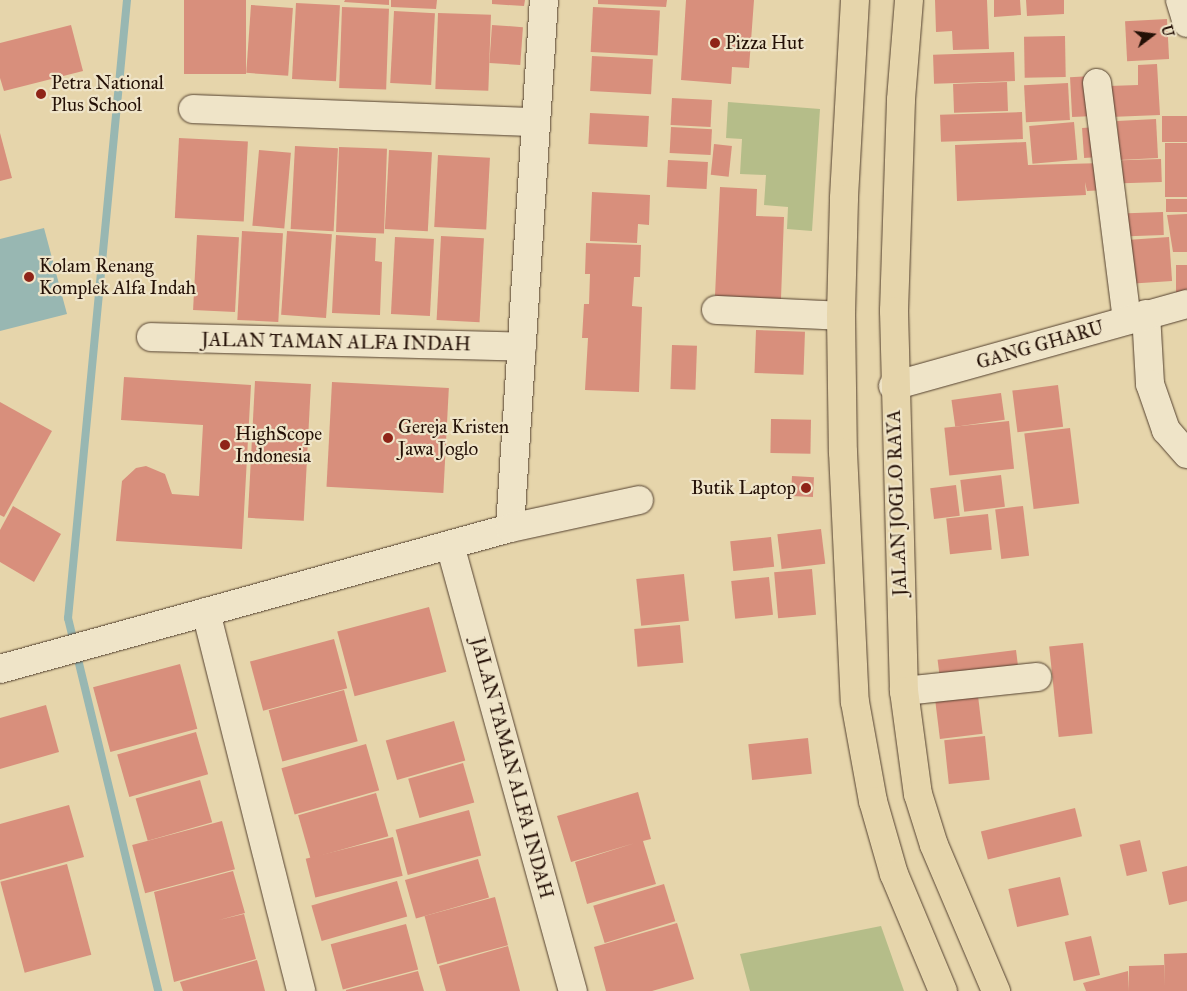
<!DOCTYPE html>
<style>
body{margin:0}
#map{position:relative;width:1187px;height:991px;overflow:hidden;background:#e6d5ab;font-family:"IM FELL Great Primer",serif}
div>[style]{position:absolute}
.green>*{inset:0;background:#b5bd89}
.water>*{inset:0;background:#98b7b2}
.stream>*{height:8px;margin:-4px;padding:0 4px;transform-origin:4px;border-radius:4px;background:#98b7b2}
.building>*{inset:0;background:#d88f7c;transform-origin:0 0}
.roads{filter:drop-shadow(0 0 1px #54412f) drop-shadow(0 0 1px #54412f)}
.minor>*{height:28px;margin:-14px;padding:0 14px;transform-origin:14px;border-radius:14px;background:#efe4c8}
.major>*{height:28px;margin:-14px;padding:0 14px;transform-origin:14px;border-radius:14px;background:#e6d5ab}
.dots>*{width:14px;height:14px;translate:-50% -50%;box-sizing:border-box;border:2px solid #efe4c8;border-radius:50%}
span{translate:-50% -50%;white-space:nowrap;text-align:center;line-height:1.15;-webkit-text-stroke:4.5px #efe4c8;paint-order:stroke}
.poi-label{font-size:19px;color:#241006}
.left{translate:0 -50%;text-align:left}
.right{translate:-100% -50%;text-align:right}
.street-label{font-size:19px;color:#241006}
.north{position:absolute;left:1127px;top:10px;width:50px;height:50px;-webkit-text-stroke:4px #efe4c8;paint-order:stroke;rotate:75deg;font-size:14px;font-weight:700;line-height:20px;text-align:center;color:#241006}
.north::after{content:'';display:block;margin:auto;width:18px;height:22px;background:#241006;clip-path:polygon(50% 0,100% 100%,50% 72%,0 100%)}
</style>
<div id="map">
<div class="green">
<div style="clip-path:polygon(728px 102px,820px 109px,812px 231px,787px 229px,788px 207px,764px 205px,766px 175px,740px 174px,742px 139px,726px 138px)"></div>
<div style="clip-path:polygon(881px 926px,904px 991px,750px 991px,740px 954px)"></div>
</div>
<div class="water">
<div style="clip-path:polygon(44px 228px,67px 314px,0 331px,0 239px)"></div>
</div>
<div class="stream">
<div style="left:127px;top:0;width:621px;rotate:95.45deg"></div>
<div style="left:68px;top:618px;width:384px;rotate:76.4deg"></div>
</div>
<div class="building">
<div style="left:184px;top:0;width:62px;height:74px"></div>
<div style="clip-path:polygon(345px 0,389px 0,389px 5px,344px 2px)"></div>
<div style="clip-path:polygon(391px 0,437px 0,436px 9px,391px 7px)"></div>
<div style="clip-path:polygon(492px 0,525px 0,524px 6px,492px 4px)"></div>
<div style="clip-path:polygon(598px 0,667px 0,666px 7px,598px 4px)"></div>
<div style="clip-path:polygon(686px 0,754px 0,749px 68px,732px 67px,731px 84px,681px 80px)"></div>
<div style="clip-path:polygon(935px 0,987px 0,989px 49px,953px 50px,952px 31px,936px 32px)"></div>
<div style="clip-path:polygon(994px 0,1020px 0,1021px 15px,994px 17px)"></div>
<div style="clip-path:polygon(1026px 0,1064px 0,1064px 14px,1027px 16px)"></div>
<div style="left:296px;top:3px;width:44px;height:76px;rotate:3deg"></div>
<div style="left:251px;top:5px;width:42px;height:68px;rotate:4deg"></div>
<div style="left:342px;top:7px;width:47px;height:81px;rotate:2deg"></div>
<div style="left:593px;top:7px;width:67px;height:45px;rotate:3deg"></div>
<div style="left:394px;top:11px;width:41px;height:72px;rotate:3deg"></div>
<div style="left:438px;top:13px;width:53px;height:76px;rotate:2deg"></div>
<div style="left:1167px;top:19px;width:40px;height:42px;rotate:87deg"></div>
<div style="clip-path:polygon(71px 25px,83px 71px,4px 91px,0 78px,0 43px)"></div>
<div style="left:492px;top:25px;width:31px;height:38px;rotate:4deg"></div>
<div style="left:1065px;top:36px;width:41px;height:41px;rotate:89deg"></div>
<div style="left:1014px;top:52px;width:29px;height:81px;rotate:88deg"></div>
<div style="left:592px;top:56px;width:61px;height:35px;rotate:3deg"></div>
<div style="clip-path:polygon(1157px 64px,1160px 115px,1110px 117px,1109px 86px,1138px 85px,1138px 65px)"></div>
<div style="left:1092px;top:76px;width:40px;height:22px;rotate:87deg"></div>
<div style="left:1007px;top:82px;width:29px;height:54px;rotate:88deg"></div>
<div style="left:1068px;top:83px;width:37px;height:44px;rotate:87deg"></div>
<div style="left:672px;top:98px;width:40px;height:27px;rotate:3deg"></div>
<div style="left:1022px;top:112px;width:27px;height:82px;rotate:88deg"></div>
<div style="left:590px;top:113px;width:59px;height:31px;rotate:3deg"></div>
<div style="left:1187px;top:116px;width:26px;height:25px;rotate:90deg"></div>
<div style="left:1156px;top:119px;width:39px;height:39px;rotate:87deg"></div>
<div style="left:1074px;top:122px;width:38px;height:45px;rotate:85deg"></div>
<div style="left:671px;top:127px;width:41px;height:26px;rotate:3deg"></div>
<div style="left:1097px;top:127px;width:30px;height:15px;rotate:86deg"></div>
<div style="clip-path:polygon(0 133px,12px 178px,0 181px)"></div>
<div style="left:179px;top:138px;width:69px;height:80px;rotate:3deg"></div>
<div style="clip-path:polygon(1026px 142px,1028px 165px,1104px 163px,1105px 190px,1087px 191px,1085px 182px,1086px 195px,957px 201px,955px 145px)"></div>
<div style="left:1187px;top:143px;width:54px;height:22px;rotate:90deg"></div>
<div style="left:714px;top:144px;width:18px;height:31px;rotate:6deg"></div>
<div style="left:295px;top:146px;width:43px;height:83px;rotate:3deg"></div>
<div style="left:339px;top:147px;width:48px;height:85px;rotate:2deg"></div>
<div style="left:259px;top:150px;width:32px;height:76px;rotate:5deg"></div>
<div style="left:389px;top:150px;width:43px;height:79px;rotate:3deg"></div>
<div style="left:438px;top:155px;width:52px;height:72px;rotate:3deg"></div>
<div style="left:1161px;top:159px;width:23px;height:39px;rotate:88deg"></div>
<div style="left:668px;top:160px;width:40px;height:27px;rotate:3deg"></div>
<div style="clip-path:polygon(720px 187px,757px 189px,756px 216px,784px 217px,781px 299px,715px 296px)"></div>
<div style="clip-path:polygon(592px 192px,650px 195px,649px 225px,638px 224px,637px 243px,590px 241px)"></div>
<div style="left:1187px;top:199px;width:13px;height:21px;rotate:90deg"></div>
<div style="left:1163px;top:212px;width:23px;height:42px;rotate:88deg"></div>
<div style="clip-path:polygon(1187px 214px,1187px 252px,1173px 252px,1167px 215px)"></div>
<div style="left:242px;top:231px;width:41px;height:89px;rotate:3deg"></div>
<div style="left:287px;top:231px;width:45px;height:84px;rotate:4deg"></div>
<div style="left:197px;top:235px;width:42px;height:75px;rotate:3deg"></div>
<div style="clip-path:polygon(336px 235px,376px 238px,375px 261px,382px 262px,380px 315px,332px 313px)"></div>
<div style="left:441px;top:236px;width:43px;height:84px;rotate:3deg"></div>
<div style="left:395px;top:237px;width:39px;height:77px;rotate:3deg"></div>
<div style="left:1169px;top:237px;width:44px;height:42px;rotate:86deg"></div>
<div style="clip-path:polygon(586px 243px,641px 245px,640px 277px,634px 277px,632px 306px,642px 307px,639px 392px,585px 390px,588px 338px,582px 338px,584px 304px,589px 304px,590px 274px,585px 274px)"></div>
<div style="left:1176px;top:265px;width:11px;height:28px"></div>
<div style="left:756px;top:330px;width:49px;height:43px;rotate:2deg"></div>
<div style="left:672px;top:345px;width:25px;height:44px;rotate:2deg"></div>
<div style="clip-path:polygon(124px 377px,251px 385px,242px 549px,116px 541px,122px 481px,136px 468px,146px 466px,165px 474px,172px 494px,199px 496px,203px 425px,121px 420px)"></div>
<div style="left:255px;top:381px;width:56px;height:137px;rotate:3deg"></div>
<div style="left:332px;top:382px;width:117px;height:105px;rotate:3deg"></div>
<div style="left:1058px;top:385px;width:42px;height:46px;rotate:83deg"></div>
<div style="left:1001px;top:393px;width:27px;height:50px;rotate:82deg"></div>
<div style="clip-path:polygon(0 402px,52px 431px,4px 517px,0 515px)"></div>
<div style="left:771px;top:419px;width:40px;height:34px;rotate:1deg"></div>
<div style="left:1009px;top:421px;width:48px;height:65px;rotate:84deg"></div>
<div style="left:1070px;top:428px;width:76px;height:46px;rotate:83deg"></div>
<div style="left:1001px;top:475px;width:32px;height:41px;rotate:83deg"></div>
<div style="left:792px;top:476px;width:22px;height:20px;rotate:3deg"></div>
<div style="left:956px;top:485px;width:31px;height:26px;rotate:83deg"></div>
<div style="clip-path:polygon(13px 506px,61px 534px,34px 582px,0 562px,0 530px)"></div>
<div style="left:1023px;top:506px;width:50px;height:28px;rotate:83deg"></div>
<div style="left:988px;top:514px;width:36px;height:42px;rotate:84deg"></div>
<div style="left:821px;top:529px;width:35px;height:44px;rotate:83deg"></div>
<div style="left:771px;top:537px;width:30px;height:41px;rotate:84deg"></div>
<div style="left:812px;top:569px;width:46px;height:38px;rotate:85deg"></div>
<div style="left:684px;top:574px;width:47px;height:48px;rotate:84deg"></div>
<div style="left:769px;top:577px;width:38px;height:38px;rotate:84deg"></div>
<div style="left:429px;top:607px;width:67px;height:95px;rotate:75deg"></div>
<div style="left:680px;top:625px;width:38px;height:46px;rotate:85deg"></div>
<div style="left:334px;top:639px;width:51px;height:87px;rotate:75deg"></div>
<div style="left:1083px;top:643px;width:91px;height:34px;rotate:84deg"></div>
<div style="left:1016px;top:650px;width:24px;height:79px;rotate:83deg"></div>
<div style="left:180px;top:664px;width:67px;height:90px;rotate:75deg"></div>
<div style="left:344px;top:690px;width:53px;height:78px;rotate:75deg"></div>
<div style="left:978px;top:696px;width:38px;height:43px;rotate:83deg"></div>
<div style="clip-path:polygon(46px 705px,59px 752px,0 769px,0 718px)"></div>
<div style="left:454px;top:721px;width:41px;height:71px;rotate:74deg"></div>
<div style="left:196px;top:732px;width:44px;height:82px;rotate:74deg"></div>
<div style="left:985px;top:736px;width:44px;height:41px;rotate:84deg"></div>
<div style="left:808px;top:738px;width:36px;height:60px;rotate:84deg"></div>
<div style="left:366px;top:744px;width:48px;height:88px;rotate:74deg"></div>
<div style="left:463px;top:763px;width:41px;height:57px;rotate:74deg"></div>
<div style="left:200px;top:780px;width:44px;height:67px;rotate:74deg"></div>
<div style="clip-path:polygon(638px 792px,651px 839px,643px 841px,656px 884px,587px 904px,575px 862px,635px 843px,571px 862px,557px 816px)"></div>
<div style="left:376px;top:793px;width:45px;height:81px;rotate:74deg"></div>
<div style="clip-path:polygon(69px 805px,84px 857px,0 880px,0 824px)"></div>
<div style="left:1075px;top:808px;width:29px;height:97px;rotate:76deg"></div>
<div style="left:469px;top:810px;width:47px;height:76px;rotate:75deg"></div>
<div style="left:222px;top:821px;width:50px;height:93px;rotate:75deg"></div>
<div style="left:393px;top:837px;width:40px;height:90px;rotate:76deg"></div>
<div style="left:1140px;top:840px;width:32px;height:21px;rotate:77deg"></div>
<div style="left:478px;top:859px;width:40px;height:76px;rotate:74deg"></div>
<div style="left:67px;top:864px;width:94px;height:69px;rotate:75deg"></div>
<div style="clip-path:polygon(1187px 866px,1187px 901px,1169px 905px,1162px 872px)"></div>
<div style="clip-path:polygon(233px 871px,245px 913px,219px 920px,244px 914px,256px 959px,174px 982px,154px 892px)"></div>
<div style="left:1060px;top:877px;width:39px;height:53px;rotate:77deg"></div>
<div style="left:397px;top:881px;width:37px;height:89px;rotate:74deg"></div>
<div style="left:664px;top:884px;width:39px;height:74px;rotate:73deg"></div>
<div style="left:495px;top:897px;width:50px;height:73px;rotate:75deg"></div>
<div style="clip-path:polygon(677px 923px,694px 979px,652px 991px,606px 991px,594px 947px)"></div>
<div style="left:406px;top:924px;width:47px;height:78px;rotate:75deg"></div>
<div style="left:1091px;top:936px;width:40px;height:27px;rotate:77deg"></div>
<div style="clip-path:polygon(508px 946px,520px 991px,446px 991px,439px 966px)"></div>
<div style="clip-path:polygon(1187px 953px,1187px 991px,1129px 991px,1129px 966px,1164px 965px,1165px 986px,1164px 954px)"></div>
<div style="clip-path:polygon(257px 960px,265px 991px,183px 991px,180px 982px)"></div>
<div style="clip-path:polygon(418px 971px,424px 991px,346px 991px,346px 990px)"></div>
<div style="clip-path:polygon(1128px 971px,1129px 991px,1086px 991px,1083px 983px)"></div>
</div>
<div class="roads">
<div class="minor">
<div style="left:1180px;top:0;width:24px;rotate:73deg"></div>
<div style="left:1097px;top:83px;width:239px;rotate:82.8deg"></div>
<div style="left:193px;top:109px;width:343px;rotate:2.2deg"></div>
<div style="left:716px;top:310px;width:125px;rotate:2.7deg"></div>
<div style="left:1146px;top:314px;width:70px;rotate:86.7deg"></div>
<div style="left:1150px;top:384px;width:49px;rotate:70.8deg"></div>
<div style="left:1166px;top:430px;width:32px;rotate:49deg"></div>
<div style="left:151px;top:337px;width:371px;rotate:1.5deg"></div>
<div style="left:893px;top:386px;width:305px;rotate:-15.6deg"></div>
<div style="left:510px;top:528px;width:529px;rotate:-86.32deg"></div>
<div style="left:450px;top:545px;width:463px;rotate:74.6deg"></div>
<div style="left:206px;top:612px;width:391px;rotate:75.9deg"></div>
<div style="left:0;top:669px;width:529px;rotate:-15.45deg"></div>
<div style="left:510px;top:528px;width:132px;rotate:-12.2deg"></div>
<div style="left:904px;top:691px;width:134px;rotate:-6deg"></div>
</div>
<div class="major">
<div style="left:855px;top:0;width:199px;rotate:93.2deg"></div>
<div style="left:844px;top:199px;width:117px;rotate:91.5deg"></div>
<div style="left:841px;top:316px;width:136px;rotate:89.2deg"></div>
<div style="left:843px;top:452px;width:250px;rotate:87.3deg"></div>
<div style="left:855px;top:702px;width:101px;rotate:79.7deg"></div>
<div style="left:873px;top:801px;width:76px;rotate:74deg"></div>
<div style="left:894px;top:874px;width:127px;rotate:67.3deg"></div>
<div style="left:909px;top:0;width:100px;rotate:94.6deg"></div>
<div style="left:901px;top:100px;width:211px;rotate:91.9deg"></div>
<div style="left:894px;top:311px;width:380px;rotate:88.5deg"></div>
<div style="left:904px;top:691px;width:104px;rotate:82.3deg"></div>
<div style="left:918px;top:794px;width:53px;rotate:72.6deg"></div>
<div style="left:934px;top:845px;width:159px;rotate:67deg"></div>
</div>
</div>
<div class="dots">
<div style="left:715px;top:43px;background:#8f2418"></div>
<div style="left:41px;top:94px;background:#8f2418"></div>
<div style="left:29px;top:277px;background:#8f2418"></div>
<div style="left:388px;top:438px;background:#8f2418"></div>
<div style="left:225px;top:445px;background:#8f2418"></div>
<div style="left:806px;top:488px;background:#8f2418"></div>
</div>
<div class="poi-label">
<span class="left" style="left:725px;top:43px">Pizza Hut</span>
<span class="left" style="left:51px;top:94px">Petra National<br>Plus School</span>
<span class="left" style="left:39px;top:277px">Kolam Renang<br>Komplek Alfa Indah</span>
<span class="left" style="left:398px;top:438px">Gereja Kristen<br>Jawa Joglo</span>
<span class="left" style="left:235px;top:445px">HighScope<br>Indonesia</span>
<span class="right" style="left:796px;top:488px">Butik Laptop</span>
</div>
<div class="street-label">
<span style="left:336px;top:342px;rotate:1deg">JALAN TAMAN ALFA INDAH</span>
<span style="left:1040px;top:345px;rotate:-16deg">GANG GHARU</span>
<span style="left:897px;top:503px;rotate:-92deg">JALAN JOGLO RAYA</span>
<span style="left:512px;top:768px;rotate:75deg">JALAN TAMAN ALFA INDAH</span>
</div>
<div class="north">U</div>
</div>
